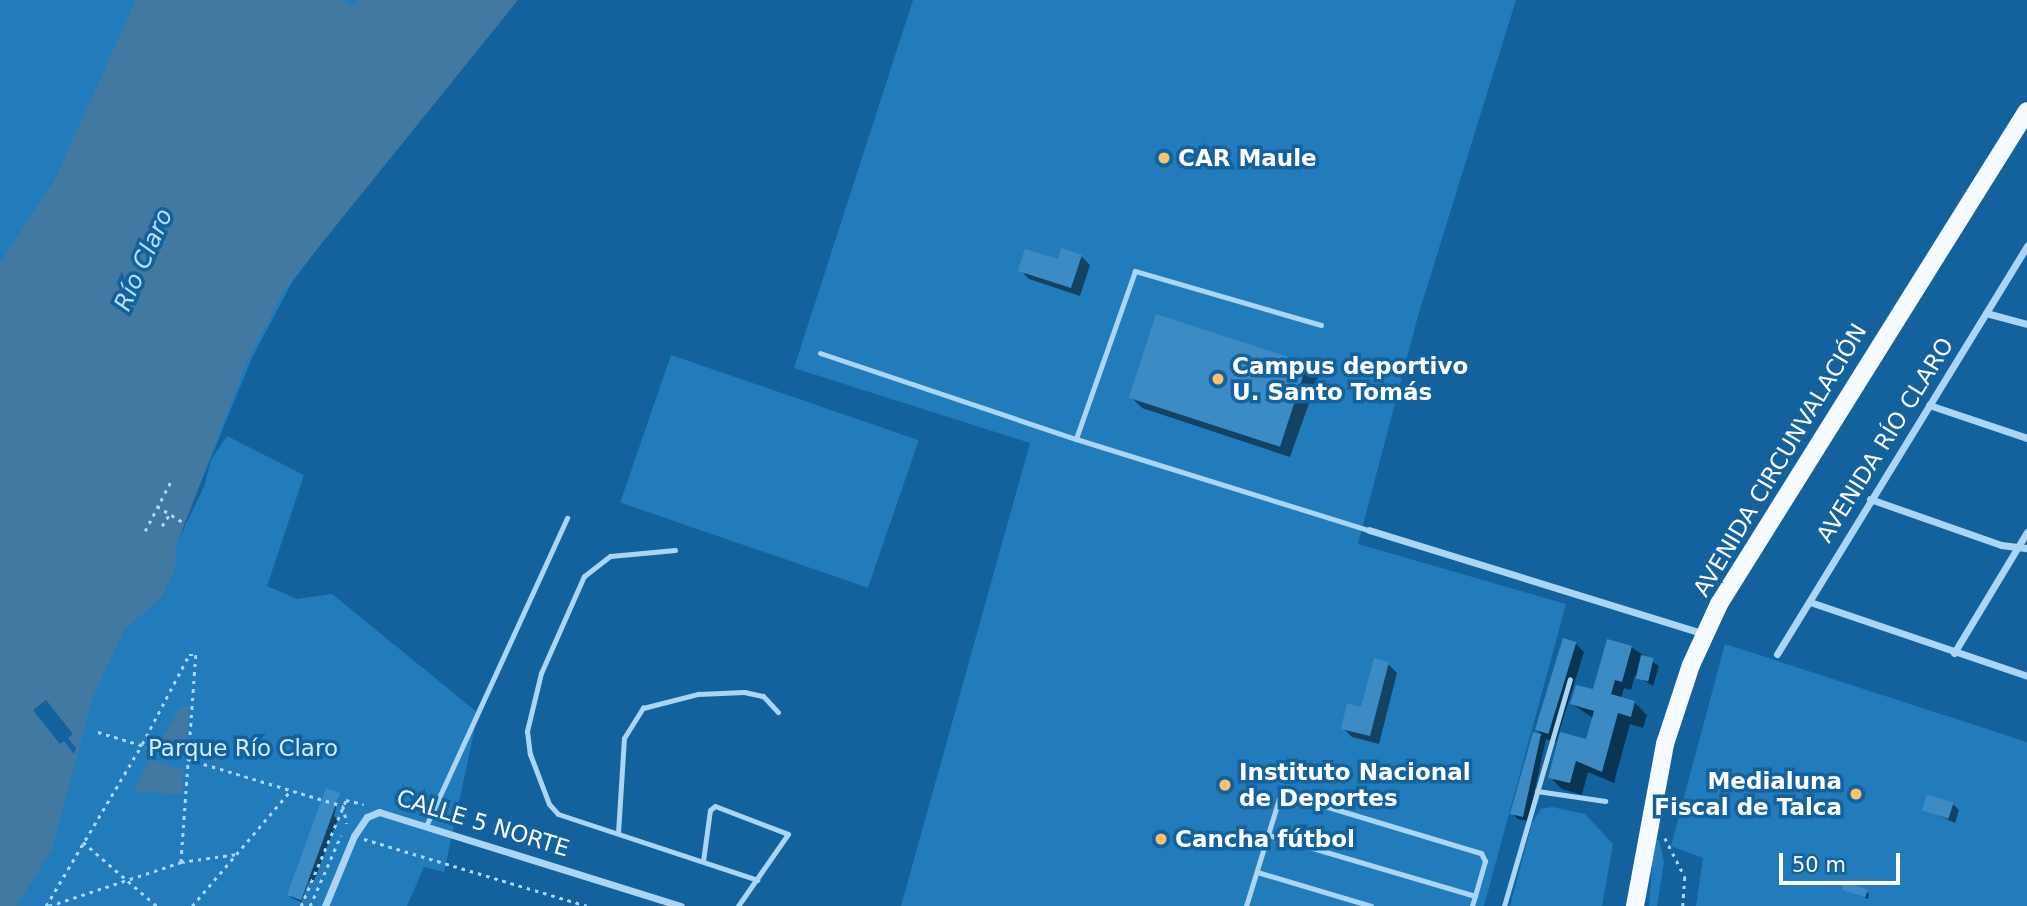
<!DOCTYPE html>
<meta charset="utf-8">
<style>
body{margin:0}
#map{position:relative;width:2027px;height:906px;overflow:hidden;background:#13629d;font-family:"DejaVu Sans",sans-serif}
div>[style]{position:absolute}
.green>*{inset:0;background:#227cbb;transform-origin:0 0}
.water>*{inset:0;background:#4279a3}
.pier>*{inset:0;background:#13629d}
.shadow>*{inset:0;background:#0007}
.building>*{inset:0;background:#3c8bc4;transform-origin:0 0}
.path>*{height:2.5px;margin-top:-1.25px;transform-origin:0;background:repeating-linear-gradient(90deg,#aad5f4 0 3.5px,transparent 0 8.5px)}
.service>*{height:5px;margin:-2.5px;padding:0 2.5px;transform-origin:2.5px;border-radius:2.5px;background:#aad5f4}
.minor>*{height:7px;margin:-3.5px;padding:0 3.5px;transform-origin:3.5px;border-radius:3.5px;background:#aad5f4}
.primary>*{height:18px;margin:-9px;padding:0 9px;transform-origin:9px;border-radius:9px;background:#f6fbff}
.dots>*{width:19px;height:19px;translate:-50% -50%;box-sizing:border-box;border:4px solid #13629d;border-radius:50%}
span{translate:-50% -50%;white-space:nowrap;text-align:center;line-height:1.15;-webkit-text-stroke:7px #13629d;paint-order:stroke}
.poi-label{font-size:23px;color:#fff;font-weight:700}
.left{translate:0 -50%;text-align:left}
.right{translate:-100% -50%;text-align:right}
.street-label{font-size:23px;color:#fff}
.park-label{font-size:23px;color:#d2ecfd}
.water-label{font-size:24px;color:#b6defa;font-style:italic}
.scale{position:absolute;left:1779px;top:853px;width:121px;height:32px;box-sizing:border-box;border:4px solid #fff;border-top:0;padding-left:9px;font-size:21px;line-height:24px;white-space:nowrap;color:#fff;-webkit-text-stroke:5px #13629d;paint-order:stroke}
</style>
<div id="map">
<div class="green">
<div style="clip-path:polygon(0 0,511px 0,462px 54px,291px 284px,252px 358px,171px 555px,204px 487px,211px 460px,227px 436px,304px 475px,267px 586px,297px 599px,332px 594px,478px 713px,444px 872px,424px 867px,407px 906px,2px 906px,60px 809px,76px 748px,0 888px)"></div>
<div style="clip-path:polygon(913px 0,1516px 0,1418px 316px,1358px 544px,1566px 604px,1484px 906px,901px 906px,1030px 443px,794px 368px)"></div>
<div style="left:671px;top:355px;width:262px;height:156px;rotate:19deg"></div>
<div style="clip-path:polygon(1725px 644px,2027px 742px,2027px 906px,1696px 906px,1703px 858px,1671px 846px)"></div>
<div style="clip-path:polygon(1552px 807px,1585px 814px,1613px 844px,1602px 906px,1510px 906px,1532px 823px,1541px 809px)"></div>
<div style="clip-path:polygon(1654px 840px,1659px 840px,1664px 862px,1657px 906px,1649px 906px)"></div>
</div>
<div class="water">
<div style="clip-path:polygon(136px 0,343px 0,350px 6px,359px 0,518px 0,284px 290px,244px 368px,177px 544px,175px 570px,161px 598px,125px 629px,92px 699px,52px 850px,16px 906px,0 906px,0 263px,54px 181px)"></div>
<div style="clip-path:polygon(181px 706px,189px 707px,186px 748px,161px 741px)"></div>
<div style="clip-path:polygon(149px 759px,184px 770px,182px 794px,134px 792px)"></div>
</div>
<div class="pier">
<div style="clip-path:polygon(46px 700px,73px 734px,68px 738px,76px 748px,74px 754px,64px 741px,60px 744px,33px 710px)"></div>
</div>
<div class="shadow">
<div style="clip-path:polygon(1081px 256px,1090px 265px,1080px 296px,1029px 279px,1020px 270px)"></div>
<div style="clip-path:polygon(1307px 363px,1319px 375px,1290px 457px,1142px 408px,1130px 396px)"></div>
<div style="clip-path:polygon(1575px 643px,1584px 652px,1556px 742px,1546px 739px,1528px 821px,1518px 819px,1512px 813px,1534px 734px,1543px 736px,1536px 729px)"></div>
<div style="clip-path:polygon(1631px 647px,1659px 666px,1653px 686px,1635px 675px,1631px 690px,1624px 688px,1621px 699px,1634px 702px,1647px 715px,1643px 728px,1630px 724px,1614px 783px,1588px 772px,1582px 795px,1562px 789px,1550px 777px,1587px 741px,1593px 718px,1572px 704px,1599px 693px)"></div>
<div style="clip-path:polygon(1388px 664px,1397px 673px,1379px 744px,1352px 737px,1343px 728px,1362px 709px)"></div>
<div style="clip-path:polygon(339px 795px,334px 816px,338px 819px,313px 883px,309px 881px,301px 902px,290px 897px)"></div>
<div style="clip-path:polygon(1953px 804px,1959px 810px,1955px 823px,1924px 809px)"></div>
<div style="clip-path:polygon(1843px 888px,1867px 892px,1869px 894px,1868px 899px)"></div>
</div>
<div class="building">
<div style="clip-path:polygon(1061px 248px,1082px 255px,1071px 288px,1018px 271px,1025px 249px,1058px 259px)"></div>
<div style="left:1156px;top:314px;width:159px;height:88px;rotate:18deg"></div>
<div style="left:1563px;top:638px;width:14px;height:96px;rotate:17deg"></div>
<div style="clip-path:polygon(1607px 639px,1632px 646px,1622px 682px,1615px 680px,1611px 694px,1635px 701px,1631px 717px,1618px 713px,1602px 772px,1576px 761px,1570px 783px,1548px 778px,1560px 732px,1586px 739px,1594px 711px,1570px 704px,1576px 685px,1593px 689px)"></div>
<div style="left:1641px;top:655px;width:13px;height:24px;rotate:13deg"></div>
<div style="clip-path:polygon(1374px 658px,1389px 662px,1370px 736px,1341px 729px,1347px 703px,1361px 707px)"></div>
<div style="clip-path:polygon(1533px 732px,1541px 734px,1523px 817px,1510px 814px)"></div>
<div style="left:326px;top:788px;width:15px;height:114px;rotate:20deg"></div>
<div style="left:1927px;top:794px;width:28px;height:17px;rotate:18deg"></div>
<div style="left:1844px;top:882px;width:25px;height:8px;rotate:18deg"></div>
</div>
<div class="path">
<div style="left:157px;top:506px;width:34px;rotate:32deg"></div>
<div style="left:162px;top:526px;width:13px;rotate:-58deg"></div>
<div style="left:145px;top:531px;width:59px;rotate:-62.6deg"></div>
<div style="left:98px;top:732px;width:256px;rotate:16.8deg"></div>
<div style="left:343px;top:806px;width:18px;rotate:77deg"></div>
<div style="left:1665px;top:838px;width:44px;rotate:62.9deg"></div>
<div style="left:1685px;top:877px;width:29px;rotate:94deg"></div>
<div style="left:364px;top:839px;width:234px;rotate:16.7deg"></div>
<div style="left:83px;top:842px;width:98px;rotate:40.9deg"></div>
<div style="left:46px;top:906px;width:188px;rotate:-59.3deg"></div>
<div style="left:142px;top:744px;width:101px;rotate:-62.2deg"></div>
<div style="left:189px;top:655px;width:7px"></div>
<div style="left:196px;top:655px;width:208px;rotate:94.1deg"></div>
<div style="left:49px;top:906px;width:139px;rotate:-18.4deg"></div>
<div style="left:181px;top:862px;width:57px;rotate:-8.1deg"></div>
<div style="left:192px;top:906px;width:153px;rotate:-49.5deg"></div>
<div style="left:301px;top:906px;width:115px;rotate:-67deg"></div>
<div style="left:346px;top:800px;width:18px;rotate:13deg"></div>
<div style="left:310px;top:906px;width:77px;rotate:-66.4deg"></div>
</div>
<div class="service">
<div style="left:1321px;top:325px;width:194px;rotate:-163.8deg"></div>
<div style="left:1135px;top:271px;width:178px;rotate:109.4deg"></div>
<div style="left:1076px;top:439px;width:307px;rotate:17.3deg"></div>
<div style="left:820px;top:353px;width:270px;rotate:18.6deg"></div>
<div style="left:675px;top:550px;width:65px;rotate:174.7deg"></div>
<div style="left:610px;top:556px;width:33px;rotate:142deg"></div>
<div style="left:584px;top:576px;width:106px;rotate:113.9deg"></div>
<div style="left:541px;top:673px;width:60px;rotate:103.6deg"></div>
<div style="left:527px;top:731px;width:23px;rotate:83deg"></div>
<div style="left:530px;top:754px;width:53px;rotate:69.2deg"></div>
<div style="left:549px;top:804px;width:13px;rotate:48deg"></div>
<div style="left:558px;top:814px;width:210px;rotate:18.3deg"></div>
<div style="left:1537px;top:791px;width:69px;rotate:8.4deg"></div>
<div style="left:426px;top:826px;width:339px;rotate:-65.4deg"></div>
<div style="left:618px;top:833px;width:95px;rotate:-86.4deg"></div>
<div style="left:624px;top:738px;width:36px;rotate:-58deg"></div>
<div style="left:643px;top:708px;width:57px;rotate:-14.3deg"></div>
<div style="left:698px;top:694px;width:46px;rotate:-2.5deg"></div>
<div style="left:744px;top:692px;width:19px;rotate:12deg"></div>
<div style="left:763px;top:696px;width:22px;rotate:47deg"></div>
<div style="left:1268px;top:835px;width:216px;rotate:16.4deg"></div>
<div style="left:703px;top:861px;width:51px;rotate:-82.2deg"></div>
<div style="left:710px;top:810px;width:6px;rotate:-39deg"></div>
<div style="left:715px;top:806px;width:78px;rotate:21deg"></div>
<div style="left:788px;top:834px;width:88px;rotate:124.8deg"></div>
<div style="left:1257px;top:872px;width:119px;rotate:16.6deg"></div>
<div style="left:1246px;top:906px;width:112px;rotate:-72.9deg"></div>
<div style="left:1279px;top:799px;width:8px;rotate:-40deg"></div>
<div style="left:1285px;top:794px;width:205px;rotate:16.8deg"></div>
<div style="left:1481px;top:853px;width:9px;rotate:63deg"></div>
<div style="left:1485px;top:861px;width:47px;rotate:106.1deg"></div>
<div style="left:1504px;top:906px;width:236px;rotate:-73.8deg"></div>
</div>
<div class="minor">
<div style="left:1986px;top:313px;width:42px;rotate:15deg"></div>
<div style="left:1929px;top:405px;width:103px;rotate:18.6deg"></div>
<div style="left:1870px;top:499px;width:139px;rotate:19.3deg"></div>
<div style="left:2001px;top:545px;width:26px;rotate:7deg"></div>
<div style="left:1369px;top:530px;width:351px;rotate:17.2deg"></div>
<div style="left:1810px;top:602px;width:229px;rotate:18.8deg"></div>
<div style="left:1954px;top:653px;width:141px;rotate:-58.9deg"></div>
<div style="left:1777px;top:654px;width:479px;rotate:-58.5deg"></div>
<div style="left:325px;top:906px;width:76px;rotate:-67.5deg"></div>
<div style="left:354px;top:836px;width:23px;rotate:-56deg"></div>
<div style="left:367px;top:817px;width:13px;rotate:-23deg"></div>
<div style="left:379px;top:812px;width:316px;rotate:17.3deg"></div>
</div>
<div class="primary">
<div style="left:1635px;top:906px;width:165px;rotate:-79.5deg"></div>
<div style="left:1665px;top:744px;width:83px;rotate:-71.8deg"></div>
<div style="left:1691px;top:665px;width:67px;rotate:-65.3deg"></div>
<div style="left:1719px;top:604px;width:581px;rotate:-58.01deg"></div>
</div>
<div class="dots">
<div style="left:1164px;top:158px;background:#ffc16c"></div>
<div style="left:1218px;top:379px;background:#ffc16c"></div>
<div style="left:1225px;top:785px;background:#ffc16c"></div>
<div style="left:1856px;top:794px;background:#ffc16c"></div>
<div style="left:1161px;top:839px;background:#ffc16c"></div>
</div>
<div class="poi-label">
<span class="left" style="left:1178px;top:158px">CAR Maule</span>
<span class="left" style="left:1232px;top:379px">Campus deportivo<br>U. Santo Tomás</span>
<span class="left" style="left:1239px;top:785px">Instituto Nacional<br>de Deportes</span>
<span class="right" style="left:1842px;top:794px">Medialuna<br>Fiscal de Talca</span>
<span class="left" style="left:1175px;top:839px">Cancha fútbol</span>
</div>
<div class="street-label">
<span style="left:1885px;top:440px;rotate:-58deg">AVENIDA RÍO CLARO</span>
<span style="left:1780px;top:460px;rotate:-59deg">AVENIDA CIRCUNVALACIÓN</span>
<span style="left:483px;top:823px;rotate:17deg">CALLE 5 NORTE</span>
</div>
<div class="park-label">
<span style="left:243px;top:748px">Parque Río Claro</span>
</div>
<div class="water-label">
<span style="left:144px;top:260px;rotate:-66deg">Río Claro</span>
</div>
<div class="scale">50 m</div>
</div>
